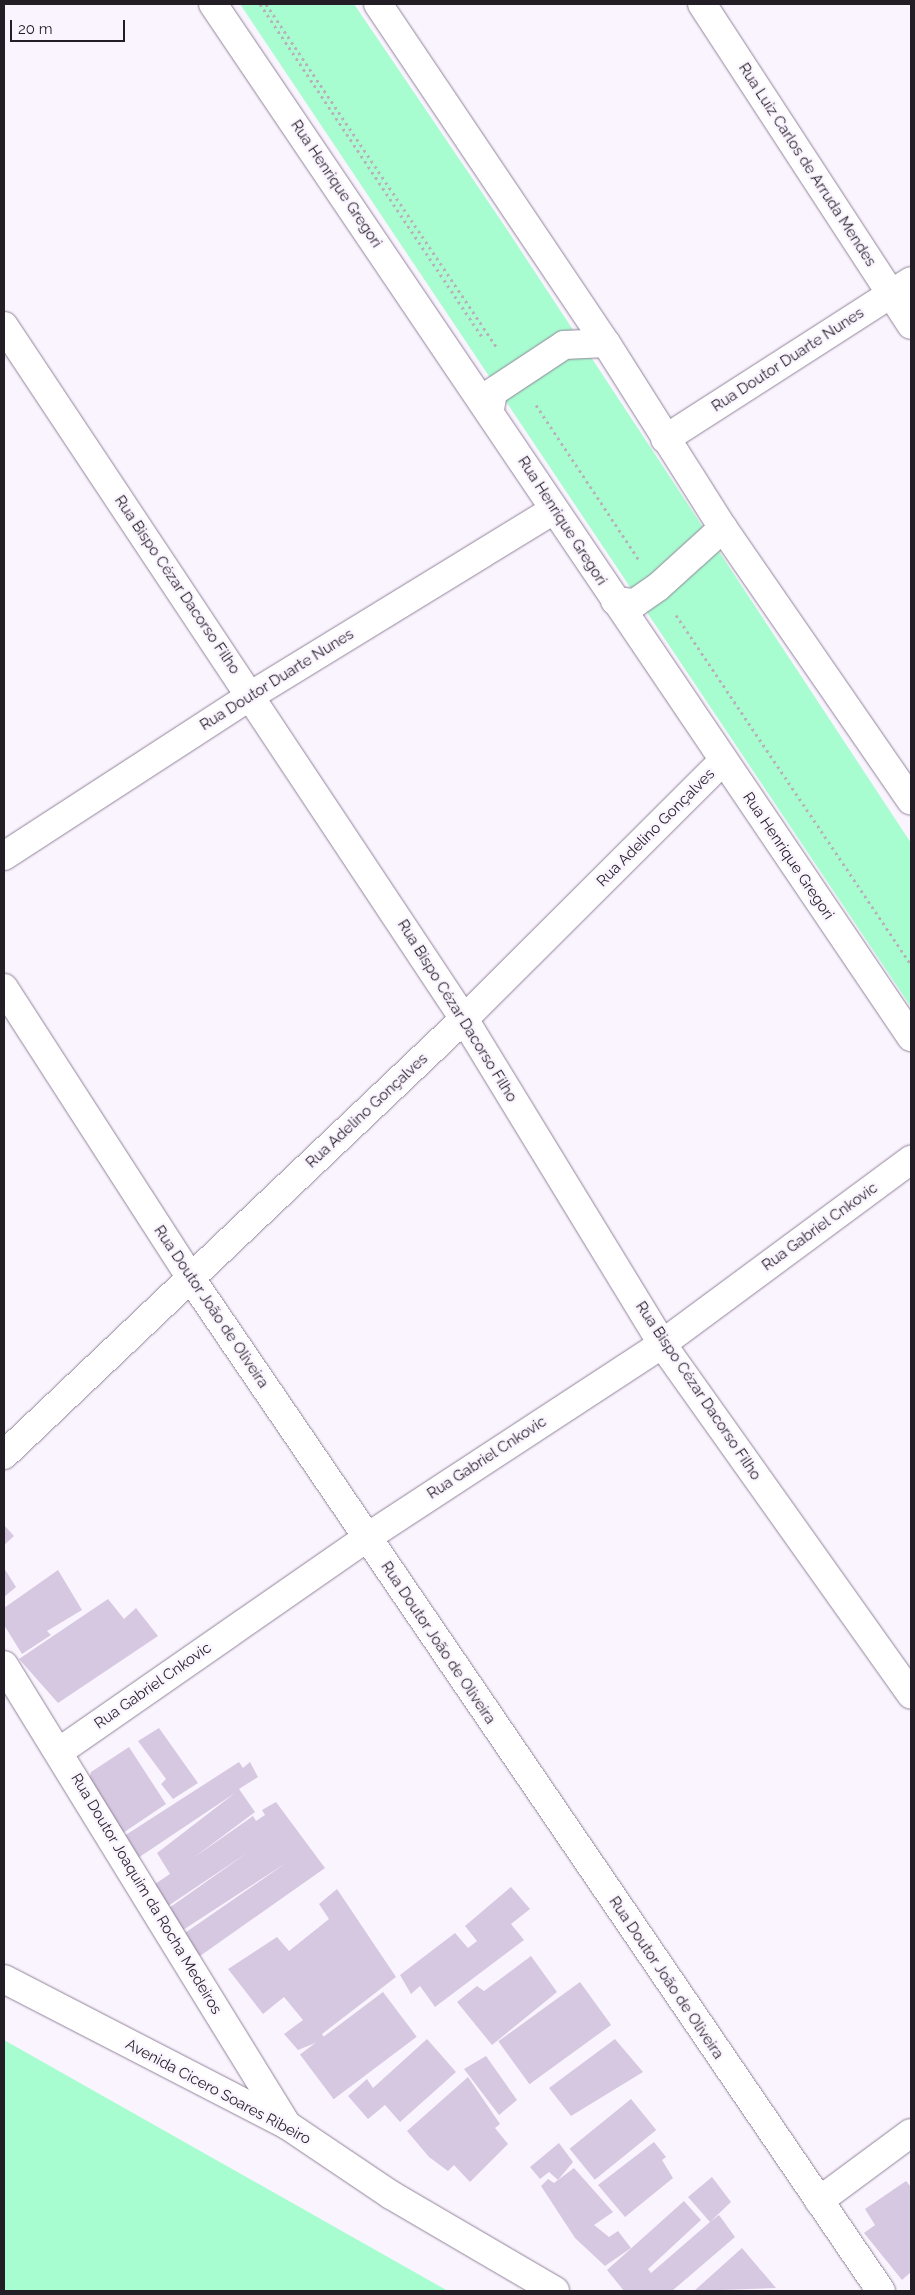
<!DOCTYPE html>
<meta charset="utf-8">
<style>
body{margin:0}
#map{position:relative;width:915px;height:2295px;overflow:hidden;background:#faf4fe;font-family:Raleway,sans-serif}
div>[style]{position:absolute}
.green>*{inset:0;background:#a8fdd0}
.building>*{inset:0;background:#d6c8e1;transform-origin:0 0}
.path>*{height:3px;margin-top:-1.5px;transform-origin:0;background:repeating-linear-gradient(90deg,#b8b2bb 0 2.5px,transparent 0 6.5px)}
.roads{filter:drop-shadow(0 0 1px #91839a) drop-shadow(0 0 1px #91839a)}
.street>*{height:28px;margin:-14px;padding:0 14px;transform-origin:14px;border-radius:14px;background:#fff}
.secondary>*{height:28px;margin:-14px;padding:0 14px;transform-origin:14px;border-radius:14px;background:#fff}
.primary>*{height:28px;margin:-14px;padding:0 14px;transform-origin:14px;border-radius:14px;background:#fff}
span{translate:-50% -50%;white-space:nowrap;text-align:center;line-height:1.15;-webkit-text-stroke:4.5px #faf4fe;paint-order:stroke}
.street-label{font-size:15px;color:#231d26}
.frame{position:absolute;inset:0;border:5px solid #231d26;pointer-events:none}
.scale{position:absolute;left:10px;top:20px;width:115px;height:22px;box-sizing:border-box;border:2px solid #231d26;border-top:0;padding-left:6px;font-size:15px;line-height:18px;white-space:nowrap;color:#231d26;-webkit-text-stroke:4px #faf4fe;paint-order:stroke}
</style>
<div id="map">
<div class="green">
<div style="clip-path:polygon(240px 4px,354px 4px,504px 225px,911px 843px,911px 1007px)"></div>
<div style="clip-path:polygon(4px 2040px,448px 2291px,4px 2291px)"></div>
</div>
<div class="building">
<div style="clip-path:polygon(4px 1525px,14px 1536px,4px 1545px)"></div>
<div style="clip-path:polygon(4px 1568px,16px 1587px,4px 1597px)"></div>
<div style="clip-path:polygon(58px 1570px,82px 1610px,47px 1631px,51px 1635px,22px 1654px,4px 1625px,4px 1608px)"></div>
<div style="clip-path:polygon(108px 1599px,124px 1619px,136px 1608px,158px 1636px,58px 1703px,19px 1659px)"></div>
<div style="clip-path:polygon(159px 1728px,198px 1783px,173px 1799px,161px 1784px,166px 1779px,138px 1741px)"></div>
<div style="clip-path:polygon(129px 1747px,166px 1804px,120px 1835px,88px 1784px,91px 1772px)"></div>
<div style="clip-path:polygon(239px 1762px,243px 1768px,250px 1762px,258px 1777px,239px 1789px,255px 1812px,192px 1859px,253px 1816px,256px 1821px,265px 1815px,262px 1810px,276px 1802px,325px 1868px,200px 1956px,182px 1935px,286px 1863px,183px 1930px,169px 1908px,247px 1853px,168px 1906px,155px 1884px,170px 1874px,157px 1853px,235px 1793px,135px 1860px,121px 1838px)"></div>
<div style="clip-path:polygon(511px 1887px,530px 1909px,511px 1924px,524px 1940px,435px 2007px,420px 1986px,411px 1994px,400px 1975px,455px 1933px,468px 1948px,477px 1941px,465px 1926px)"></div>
<div style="clip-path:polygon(337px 1889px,396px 1977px,322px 2034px,325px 2039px,298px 2050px,284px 2034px,303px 2020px,284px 1997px,263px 2014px,228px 1969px,277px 1937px,289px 1951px,329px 1919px,319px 1904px)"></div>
<div style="clip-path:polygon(531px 1956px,557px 1992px,492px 2045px,457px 2002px,477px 1986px,484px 1991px)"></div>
<div style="left:580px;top:1982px;width:53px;height:101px;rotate:54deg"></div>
<div style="left:383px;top:1992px;width:56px;height:104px;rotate:53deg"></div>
<div style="clip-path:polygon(427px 2039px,456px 2072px,400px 2122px,385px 2105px,368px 2119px,348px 2096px,367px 2079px,373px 2088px)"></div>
<div style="clip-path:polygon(615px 2039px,643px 2072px,571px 2116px,549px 2088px)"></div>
<div style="clip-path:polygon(486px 2056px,517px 2100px,499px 2115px,464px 2069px)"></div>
<div style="clip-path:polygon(468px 2077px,500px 2124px,495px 2128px,508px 2144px,470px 2182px,454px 2165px,448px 2171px,429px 2157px,407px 2131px)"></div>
<div style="left:631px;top:2099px;width:40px;height:79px;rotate:51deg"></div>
<div style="clip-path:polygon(654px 2142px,666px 2157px,662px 2160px,673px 2178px,625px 2217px,598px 2185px)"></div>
<div style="clip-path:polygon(559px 2143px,573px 2162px,558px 2180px,549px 2172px,540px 2179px,530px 2167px)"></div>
<div style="clip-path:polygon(574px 2168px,613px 2212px,594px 2225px,609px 2237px,618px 2231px,631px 2248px,605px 2266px,575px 2238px,541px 2186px,548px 2179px,554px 2183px)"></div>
<div style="clip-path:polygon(712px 2177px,731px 2202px,710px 2222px,719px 2215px,735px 2237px,672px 2291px,624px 2291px,607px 2270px,684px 2201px,701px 2220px,648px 2269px,651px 2273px,710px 2222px,688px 2197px)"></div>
<div style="clip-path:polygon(906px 2181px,911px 2187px,911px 2272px,902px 2280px,864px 2233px,875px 2225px,865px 2209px)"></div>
<div style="clip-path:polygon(742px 2248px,776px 2288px,694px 2291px)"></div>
</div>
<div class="path">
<div style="left:260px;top:4px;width:402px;rotate:56.3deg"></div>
<div style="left:266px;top:4px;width:414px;rotate:56.1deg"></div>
<div style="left:536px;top:405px;width:186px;rotate:56.4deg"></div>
<div style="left:676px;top:615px;width:422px;rotate:56.1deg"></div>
</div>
<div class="roads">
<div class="street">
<div style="left:702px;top:4px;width:383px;rotate:56.9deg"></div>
<div style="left:4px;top:326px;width:832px;rotate:56.42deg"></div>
<div style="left:464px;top:1019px;width:381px;rotate:58.6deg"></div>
<div style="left:662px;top:1344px;width:430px;rotate:54.6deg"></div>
<div style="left:4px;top:856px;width:293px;rotate:-33deg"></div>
<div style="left:250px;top:696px;width:356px;rotate:-31.5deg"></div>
<div style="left:4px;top:988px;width:344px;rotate:57.2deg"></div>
<div style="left:190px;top:1277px;width:1227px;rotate:55.73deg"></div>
<div style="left:4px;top:1455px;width:634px;rotate:-43.47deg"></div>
<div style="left:464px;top:1019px;width:366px;rotate:-44.9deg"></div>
<div style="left:4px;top:1665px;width:540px;rotate:58.4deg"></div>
<div style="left:60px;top:1751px;width:373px;rotate:-34.8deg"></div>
<div style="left:366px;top:1538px;width:354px;rotate:-33.2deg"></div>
<div style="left:662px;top:1344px;width:310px;rotate:-36.5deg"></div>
<div style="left:4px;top:1979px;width:318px;rotate:27.3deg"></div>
<div style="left:287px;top:2125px;width:125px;rotate:33.9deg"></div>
<div style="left:391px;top:2195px;width:190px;rotate:30.3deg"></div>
<div style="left:819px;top:2201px;width:114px;rotate:-36.5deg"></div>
</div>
<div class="secondary">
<div style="left:665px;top:439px;width:292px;rotate:-32.7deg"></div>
</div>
<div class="primary">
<div style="left:213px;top:4px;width:1247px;rotate:55.95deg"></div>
<div style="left:378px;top:4px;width:409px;rotate:56.1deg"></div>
<div style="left:606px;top:343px;width:219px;rotate:57.7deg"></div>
<div style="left:723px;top:528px;width:331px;rotate:55.4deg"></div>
<div style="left:490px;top:409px;width:17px;rotate:-80deg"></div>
<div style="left:493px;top:392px;width:85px;rotate:-33.5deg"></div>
<div style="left:564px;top:345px;width:42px;rotate:-2.7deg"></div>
<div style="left:615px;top:601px;width:20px;rotate:6deg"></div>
<div style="left:635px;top:603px;width:28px;rotate:-35deg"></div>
<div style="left:658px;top:587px;width:88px;rotate:-42.2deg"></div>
</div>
</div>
<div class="street-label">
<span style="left:807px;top:165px;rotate:57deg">Rua Luiz Carlos de Arruda Mendes</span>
<span style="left:336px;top:184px;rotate:56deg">Rua Henrique Gregori</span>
<span style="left:788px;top:360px;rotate:-33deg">Rua Doutor Duarte Nunes</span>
<span style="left:562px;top:521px;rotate:57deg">Rua Henrique Gregori</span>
<span style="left:177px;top:585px;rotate:56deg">Rua Bispo Cézar Dacorso Filho</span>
<span style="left:277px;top:680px;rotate:-32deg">Rua Doutor Duarte Nunes</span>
<span style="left:656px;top:828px;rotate:-45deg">Rua Adelino Gonçalves</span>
<span style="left:788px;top:856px;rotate:56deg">Rua Henrique Gregori</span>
<span style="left:457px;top:1011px;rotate:58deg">Rua Bispo Cézar Dacorso Filho</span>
<span style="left:367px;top:1111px;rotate:-43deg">Rua Adelino Gonçalves</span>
<span style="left:820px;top:1227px;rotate:-36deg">Rua Gabriel Cnkovic</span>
<span style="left:211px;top:1307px;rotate:56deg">Rua Doutor João de Oliveira</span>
<span style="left:698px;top:1391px;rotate:56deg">Rua Bispo Cézar Dacorso Filho</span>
<span style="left:487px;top:1458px;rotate:-33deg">Rua Gabriel Cnkovic</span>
<span style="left:438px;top:1643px;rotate:56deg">Rua Doutor João de Oliveira</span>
<span style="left:153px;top:1686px;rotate:-35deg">Rua Gabriel Cnkovic</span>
<span style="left:146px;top:1894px;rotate:59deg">Rua Doutor Joaquim da Rocha Medeiros</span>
<span style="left:666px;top:1978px;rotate:56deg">Rua Doutor João de Oliveira</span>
<span style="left:218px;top:2092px;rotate:28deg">Avenida Cicero Soares Ribeiro</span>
</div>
<div class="frame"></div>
<div class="scale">20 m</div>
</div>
